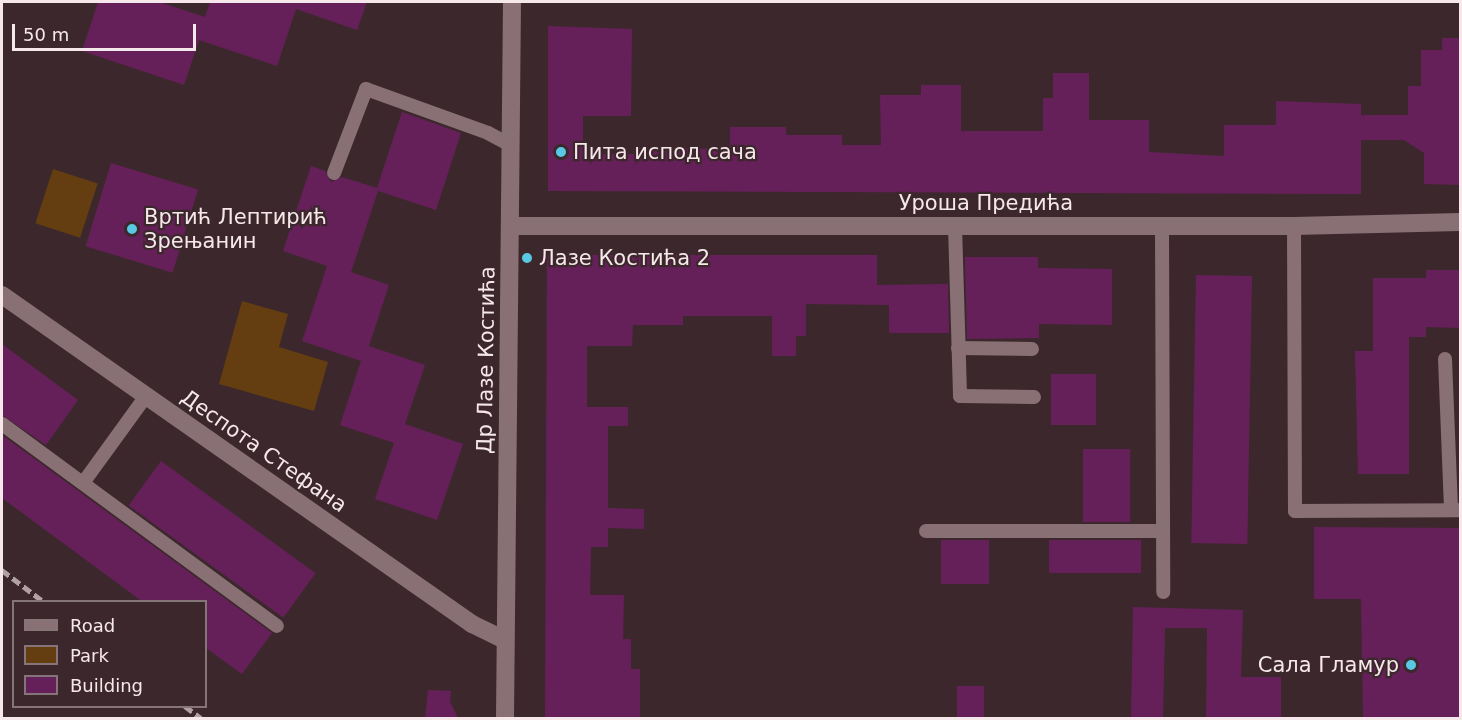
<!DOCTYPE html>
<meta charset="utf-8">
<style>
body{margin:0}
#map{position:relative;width:1462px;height:720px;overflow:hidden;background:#3c282c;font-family:"DejaVu Sans",sans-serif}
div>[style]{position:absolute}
.green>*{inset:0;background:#643e10;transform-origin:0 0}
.building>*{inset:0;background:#662059;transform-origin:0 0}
.lane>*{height:14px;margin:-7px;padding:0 7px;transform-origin:7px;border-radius:7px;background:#887074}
.street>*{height:18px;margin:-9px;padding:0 9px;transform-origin:9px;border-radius:9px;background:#887074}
.rail>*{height:4.5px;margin-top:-2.25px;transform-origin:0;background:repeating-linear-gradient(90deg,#b1a1a4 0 9px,transparent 0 13.5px)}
.dots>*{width:16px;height:16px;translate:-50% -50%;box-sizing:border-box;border:3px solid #3c282c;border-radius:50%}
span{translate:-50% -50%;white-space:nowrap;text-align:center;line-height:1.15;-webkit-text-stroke:4.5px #3c282c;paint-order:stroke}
.poi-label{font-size:21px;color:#f6e8ea}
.left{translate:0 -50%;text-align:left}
.right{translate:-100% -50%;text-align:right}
.street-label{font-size:21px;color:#f6e8ea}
.frame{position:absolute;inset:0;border:3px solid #f6e8ea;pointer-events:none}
.legend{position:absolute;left:12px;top:600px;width:195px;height:108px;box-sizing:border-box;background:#3c282c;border:2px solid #867578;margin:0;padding:8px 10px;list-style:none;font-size:18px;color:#f6e8ea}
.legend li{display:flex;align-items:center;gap:12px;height:30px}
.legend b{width:30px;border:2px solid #867578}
.scale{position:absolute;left:12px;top:24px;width:184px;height:27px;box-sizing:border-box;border:3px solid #f6e8ea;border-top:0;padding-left:8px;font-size:18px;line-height:21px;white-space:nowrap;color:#f6e8ea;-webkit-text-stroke:4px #3c282c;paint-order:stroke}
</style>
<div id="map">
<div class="green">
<div style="left:53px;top:169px;width:47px;height:57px;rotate:18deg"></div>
<div style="clip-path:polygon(242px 301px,288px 314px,279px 347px,328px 362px,314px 411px,219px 384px)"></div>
</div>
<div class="building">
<div style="clip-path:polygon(98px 2px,159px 2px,205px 17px,210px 2px,367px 2px,357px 30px,296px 9px,277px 66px,199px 40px,184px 85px,82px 51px)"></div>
<div style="clip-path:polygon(548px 26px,632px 29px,631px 116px,583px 116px,583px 154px,639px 154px,639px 148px,730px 149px,730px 127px,786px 127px,786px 135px,842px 135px,842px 145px,881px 145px,880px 95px,921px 95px,921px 85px,961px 85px,961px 131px,1043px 131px,1043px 98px,1053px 98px,1053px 73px,1089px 73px,1089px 120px,1149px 120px,1149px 152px,1224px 156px,1224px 125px,1276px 125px,1276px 101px,1361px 104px,1361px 115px,1408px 115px,1408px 86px,1421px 86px,1421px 50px,1442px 50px,1442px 38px,1461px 38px,1461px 185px,1424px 184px,1424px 153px,1404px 140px,1361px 140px,1361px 194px,548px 191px)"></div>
<div style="clip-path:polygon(402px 112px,461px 133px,436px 210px,378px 191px,351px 272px,389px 285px,369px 346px,425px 365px,405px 424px,463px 444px,437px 520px,375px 499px,394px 443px,340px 425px,361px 361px,302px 341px,327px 266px,283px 251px,311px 166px,325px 171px,331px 182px,342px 177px,377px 188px)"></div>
<div style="left:111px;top:163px;width:91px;height:87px;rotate:17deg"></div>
<div style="clip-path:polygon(547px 255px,877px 255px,877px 285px,948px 284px,949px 333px,889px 333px,889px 305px,806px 304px,806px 336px,796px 336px,796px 356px,772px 356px,772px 316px,683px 316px,683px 325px,633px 325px,632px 346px,587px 346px,587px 407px,628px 407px,628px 426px,608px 426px,608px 508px,644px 509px,644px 529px,608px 528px,608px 547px,591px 547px,590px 595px,624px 595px,623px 639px,631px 639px,631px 669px,640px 669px,640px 718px,545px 718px)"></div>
<div style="clip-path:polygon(965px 257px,1038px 257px,1038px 268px,1112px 269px,1112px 325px,1039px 324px,1039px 338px,967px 339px)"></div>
<div style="clip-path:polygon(1426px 270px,1461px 270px,1461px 328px,1426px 327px,1426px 337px,1409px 337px,1409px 474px,1358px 474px,1355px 351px,1373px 351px,1373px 278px,1426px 278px)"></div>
<div style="left:1196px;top:275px;width:56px;height:268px;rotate:1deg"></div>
<div style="clip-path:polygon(2px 344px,78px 400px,46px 445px,2px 415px)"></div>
<div style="left:1051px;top:374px;width:45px;height:51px"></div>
<div style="clip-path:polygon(2px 435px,272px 633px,242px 674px,206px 648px,206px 602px,143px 602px,2px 498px)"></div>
<div style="left:1083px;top:449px;width:47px;height:73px"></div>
<div style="left:161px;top:461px;width:191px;height:55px;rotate:36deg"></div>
<div style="clip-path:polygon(1314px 527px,1461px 528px,1461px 718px,1363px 718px,1361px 599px,1314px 599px)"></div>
<div style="left:941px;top:540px;width:48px;height:44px"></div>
<div style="left:1049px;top:540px;width:92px;height:33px"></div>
<div style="clip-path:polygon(1133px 607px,1243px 610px,1241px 677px,1281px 677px,1281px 718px,1206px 718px,1207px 628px,1165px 628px,1163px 718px,1131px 718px)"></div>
<div style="left:957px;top:686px;width:27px;height:32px"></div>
<div style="clip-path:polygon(428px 690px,451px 691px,450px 702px,458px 718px,425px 718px)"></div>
</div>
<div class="lane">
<div style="left:334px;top:173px;width:90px;rotate:-69.1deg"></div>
<div style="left:366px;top:89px;width:130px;rotate:19.8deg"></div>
<div style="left:488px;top:133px;width:26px;rotate:28deg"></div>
<div style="left:955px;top:226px;width:170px;rotate:88.3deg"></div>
<div style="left:960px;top:396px;width:74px;rotate:0.8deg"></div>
<div style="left:1162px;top:226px;width:366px;rotate:89.8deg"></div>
<div style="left:1294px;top:226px;width:285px;rotate:89.8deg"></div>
<div style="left:1295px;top:511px;width:165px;rotate:-0.3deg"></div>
<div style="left:958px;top:348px;width:74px;rotate:0.8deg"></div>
<div style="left:1445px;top:359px;width:150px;rotate:87.7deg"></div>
<div style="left:2px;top:424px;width:341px;rotate:36.3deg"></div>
<div style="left:83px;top:483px;width:107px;rotate:-54.1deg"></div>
<div style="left:926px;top:531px;width:237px"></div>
</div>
<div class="street">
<div style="left:511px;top:226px;width:783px"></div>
<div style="left:1294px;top:226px;width:166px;rotate:-1.4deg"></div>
<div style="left:2px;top:295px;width:574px;rotate:34.99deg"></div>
<div style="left:472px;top:624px;width:34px;rotate:26deg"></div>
<div style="left:505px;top:718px;width:716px;rotate:-89.44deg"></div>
</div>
<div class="rail">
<div style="left:2px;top:570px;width:53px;rotate:37.3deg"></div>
<div style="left:185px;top:706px;width:20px;rotate:37deg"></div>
</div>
<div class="dots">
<div style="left:561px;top:152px;background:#59c8e4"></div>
<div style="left:132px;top:229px;background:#59c8e4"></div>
<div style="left:527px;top:258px;background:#59c8e4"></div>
<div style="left:1411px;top:665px;background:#59c8e4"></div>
</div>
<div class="poi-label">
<span class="left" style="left:573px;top:152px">Пита испод сача</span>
<span class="left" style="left:144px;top:229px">Вртић Лептирић<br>Зрењанин</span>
<span class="left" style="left:539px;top:258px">Лазе Костића 2</span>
<span class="right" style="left:1399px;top:665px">Сала Гламур</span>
</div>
<div class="street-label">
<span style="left:986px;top:203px">Уроша Предића</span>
<span style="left:486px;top:360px;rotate:-89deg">Др Лазе Костића</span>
<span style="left:264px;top:451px;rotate:35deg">Деспота Стефана</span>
</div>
<div class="frame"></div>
<ul class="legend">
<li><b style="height:8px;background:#887074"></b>Road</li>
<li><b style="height:16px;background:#643e10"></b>Park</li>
<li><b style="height:16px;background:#662059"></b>Building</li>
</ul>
<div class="scale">50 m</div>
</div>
